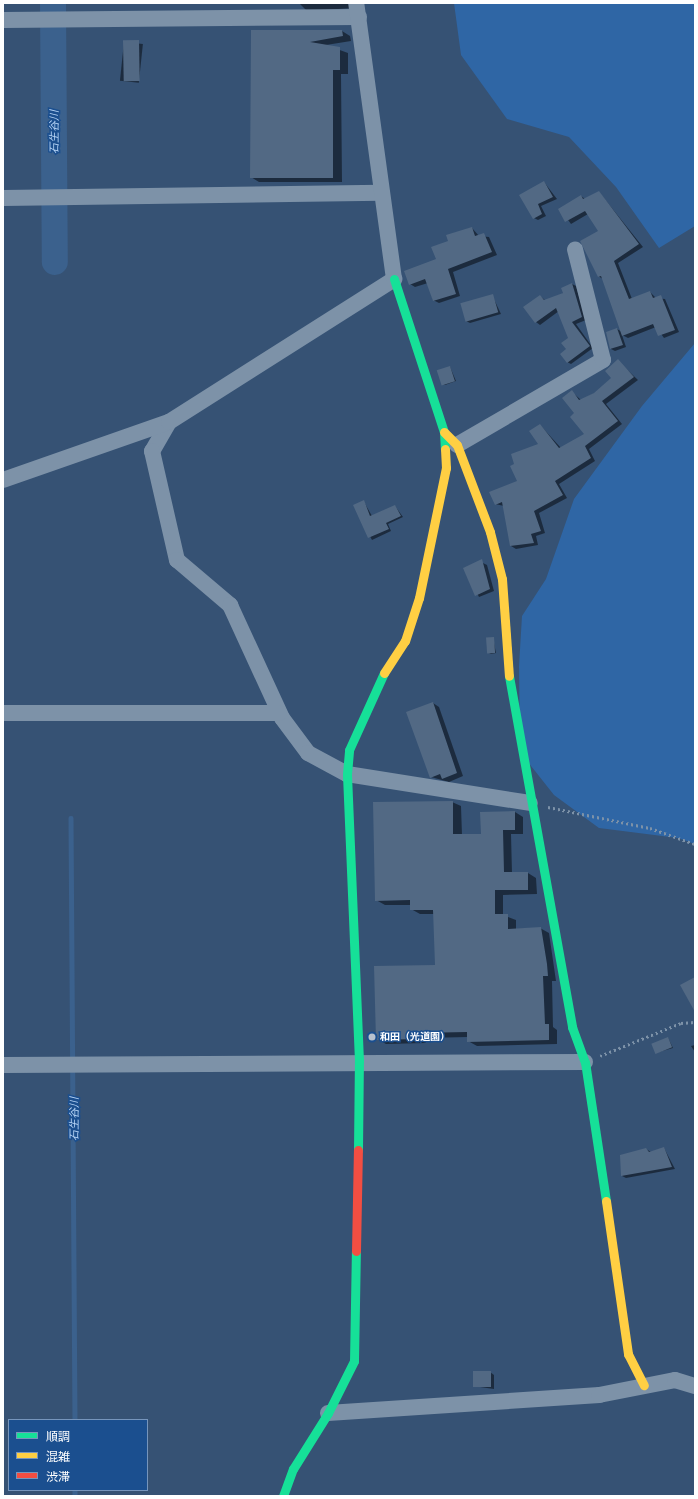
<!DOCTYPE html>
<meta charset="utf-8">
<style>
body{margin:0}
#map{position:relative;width:698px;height:1499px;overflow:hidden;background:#365274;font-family:"Asap Condensed","Noto Sans JP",sans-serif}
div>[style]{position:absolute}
.green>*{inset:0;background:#2f66a5}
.shadow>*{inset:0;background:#0007;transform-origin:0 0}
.stream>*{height:4.5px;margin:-2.25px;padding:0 2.25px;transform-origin:2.25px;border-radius:2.25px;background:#3b618d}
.river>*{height:26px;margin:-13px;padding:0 13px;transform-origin:13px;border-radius:13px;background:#3b618d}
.building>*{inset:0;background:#526984;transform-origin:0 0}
.path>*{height:2.5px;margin-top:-1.25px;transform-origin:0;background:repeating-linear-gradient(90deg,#7d92a8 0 2px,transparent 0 5px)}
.street>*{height:16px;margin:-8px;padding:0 8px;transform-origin:8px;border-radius:8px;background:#7d92a8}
.fast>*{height:9px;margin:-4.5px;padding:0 4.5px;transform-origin:4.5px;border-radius:4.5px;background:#16e098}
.slow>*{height:9px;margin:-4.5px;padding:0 4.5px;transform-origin:4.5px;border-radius:4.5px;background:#ffcf43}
.jam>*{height:9px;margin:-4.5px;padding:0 4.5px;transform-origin:4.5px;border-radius:4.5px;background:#f24e42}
.dots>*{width:11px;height:11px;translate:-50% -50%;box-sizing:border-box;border:2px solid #1b4f8f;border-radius:50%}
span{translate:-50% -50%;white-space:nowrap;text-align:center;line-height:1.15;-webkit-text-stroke:3px #1b4f8f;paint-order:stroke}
.poi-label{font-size:10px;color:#fff;font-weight:700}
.left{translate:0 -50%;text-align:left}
.water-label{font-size:11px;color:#b5d3f5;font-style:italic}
.frame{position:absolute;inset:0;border:4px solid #fff;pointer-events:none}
.legend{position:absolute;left:8px;top:1419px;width:140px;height:72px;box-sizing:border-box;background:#1b4f8f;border:1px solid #7695bc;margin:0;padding:5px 7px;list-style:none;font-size:12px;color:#fff}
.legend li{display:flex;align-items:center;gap:8px;height:20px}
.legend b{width:20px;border:1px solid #7695bc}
</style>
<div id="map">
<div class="green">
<div style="clip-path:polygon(454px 3px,695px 3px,695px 226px,659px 248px,616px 187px,569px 137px,507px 119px,461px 55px)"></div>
<div style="clip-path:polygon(695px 343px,695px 844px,678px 838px,599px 828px,554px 795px,520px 752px,519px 666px,522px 616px,546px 579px,574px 499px,642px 406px)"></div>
</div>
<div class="shadow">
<div style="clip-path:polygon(299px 3px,353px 3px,354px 8px,307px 11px)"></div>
<div style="clip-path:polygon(252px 31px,342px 31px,350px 36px,351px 41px,326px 45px,348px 53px,348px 74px,341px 74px,342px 182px,259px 182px,251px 177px)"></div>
<div style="left:124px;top:42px;width:19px;height:39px;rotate:6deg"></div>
<div style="clip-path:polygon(544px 182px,557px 199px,541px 206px,546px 216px,538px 220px,534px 218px)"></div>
<div style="clip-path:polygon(599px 192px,643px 247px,618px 263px,632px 299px,650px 292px,656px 298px,665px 299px,679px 332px,664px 338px,656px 327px,628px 338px,622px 335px,626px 347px,615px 351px,611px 349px,607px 333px,617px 329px,622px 332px,603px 279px,598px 276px,600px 232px,588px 214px,571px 224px,560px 209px,581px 196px,585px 199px)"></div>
<div style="clip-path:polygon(472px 228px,479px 236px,489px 237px,497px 255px,453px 272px,460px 296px,439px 303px,433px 300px,428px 283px,415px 287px,410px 284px,437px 260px,449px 241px)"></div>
<div style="clip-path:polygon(572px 284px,576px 286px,586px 320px,576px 324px,593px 348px,571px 364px,567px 362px,569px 338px,559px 311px,540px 325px,536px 322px,540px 296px,546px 301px,564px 293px)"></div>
<div style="clip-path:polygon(492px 295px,501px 314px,470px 323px,466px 321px)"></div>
<div style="clip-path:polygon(618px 361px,638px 380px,606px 404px,622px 424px,589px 449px,595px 461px,559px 484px,567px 498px,539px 513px,545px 533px,536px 536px,538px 545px,516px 549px,511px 546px,504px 506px,495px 504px,518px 481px,539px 445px,540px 425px,561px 448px,586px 434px,575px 413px,572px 392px,581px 400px,595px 393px,612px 378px)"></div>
<div style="clip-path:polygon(450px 367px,456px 381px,445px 385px,443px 384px)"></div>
<div style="clip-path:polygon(364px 502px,372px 516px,395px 506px,403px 517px,388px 524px,391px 531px,372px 540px,354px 506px)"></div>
<div style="clip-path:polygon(483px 563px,487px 565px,494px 591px,479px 597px,464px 568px)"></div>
<div style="clip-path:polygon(493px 638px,496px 653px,491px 654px,489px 653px)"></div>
<div style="clip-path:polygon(433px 703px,439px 707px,463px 776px,449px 782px,431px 777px)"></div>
<div style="clip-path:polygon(452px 802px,461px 806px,462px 835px,482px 835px,515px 812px,523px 817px,523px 834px,511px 834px,512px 873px,528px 873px,536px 878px,537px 894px,503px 895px,503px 915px,516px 920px,516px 929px,540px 928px,549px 933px,556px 981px,552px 981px,553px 1027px,557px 1030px,557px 1044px,477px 1046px,468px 1041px,468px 1037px,425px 1038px,426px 1043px,386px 1044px,377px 1039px,436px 966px,434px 914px,420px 914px,411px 909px,411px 905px,385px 905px,376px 900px)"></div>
<div style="clip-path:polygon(668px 1038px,673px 1048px,655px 1053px)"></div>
<div style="clip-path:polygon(695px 1045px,695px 1052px,691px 1046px)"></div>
<div style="clip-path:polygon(664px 1148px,675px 1169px,626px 1178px,622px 1176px,646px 1149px,651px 1152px)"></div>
<div style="clip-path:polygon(490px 1372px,494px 1375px,494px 1389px,473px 1386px)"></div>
</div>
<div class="stream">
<div style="left:71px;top:818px;width:602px;rotate:89.62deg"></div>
<div style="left:75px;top:1490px;width:6px;rotate:90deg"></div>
</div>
<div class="river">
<div style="left:53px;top:3px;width:259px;rotate:89.6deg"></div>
</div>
<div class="building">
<div style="clip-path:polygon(251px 30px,342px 30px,343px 36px,310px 42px,340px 47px,340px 70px,333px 70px,333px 178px,250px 178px)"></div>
<div style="left:139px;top:40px;width:41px;height:16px;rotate:89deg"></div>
<div style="clip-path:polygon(544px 181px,553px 197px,538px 204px,542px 214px,533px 219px,519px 195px)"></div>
<div style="clip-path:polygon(599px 191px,639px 244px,614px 261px,629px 299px,650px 291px,653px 298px,661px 295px,675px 330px,658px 336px,653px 324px,622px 336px,601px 276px,598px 277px,580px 241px,598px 231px,585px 211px,565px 222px,558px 209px,581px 195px,583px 199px)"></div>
<div style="clip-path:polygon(472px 227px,475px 236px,484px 233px,492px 252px,448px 269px,456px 294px,433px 301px,425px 279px,409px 285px,404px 271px,436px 259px,431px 247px,448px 241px,446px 235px)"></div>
<div style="clip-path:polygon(572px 283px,582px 317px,572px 322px,590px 346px,567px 363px,560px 354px,566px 349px,561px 343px,568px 338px,556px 308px,535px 323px,523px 307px,540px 295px,544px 300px,563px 293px,561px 288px)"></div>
<div style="left:493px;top:294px;width:19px;height:34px;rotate:74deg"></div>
<div style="clip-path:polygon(617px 328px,623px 345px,610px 349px,606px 332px)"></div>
<div style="clip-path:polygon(618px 359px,634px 377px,602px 401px,618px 421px,585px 446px,591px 458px,555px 481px,563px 495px,534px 511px,541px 531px,531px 534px,534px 543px,510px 546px,502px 502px,495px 505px,489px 492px,517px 481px,510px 466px,514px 464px,511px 454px,538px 444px,529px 431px,540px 424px,559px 448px,584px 434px,570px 417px,574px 413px,562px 398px,572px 390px,579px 400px,594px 393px,611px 378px,605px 371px)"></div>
<div style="left:450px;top:366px;width:16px;height:14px;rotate:72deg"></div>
<div style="clip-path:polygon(364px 500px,370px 516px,395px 505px,401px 516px,386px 523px,389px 529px,368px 538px,353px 505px)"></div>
<div style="clip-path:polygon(482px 559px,490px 589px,475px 596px,463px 568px)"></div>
<div style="left:494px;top:637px;width:16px;height:8px;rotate:86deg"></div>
<div style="clip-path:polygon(433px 702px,457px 773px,442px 779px,440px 774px,430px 778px,406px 712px)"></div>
<div style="clip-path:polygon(453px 801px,453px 834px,481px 834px,480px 812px,515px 811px,515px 830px,503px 830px,504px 872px,528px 872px,528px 890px,495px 890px,495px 914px,508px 914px,508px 929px,541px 927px,547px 964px,548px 976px,543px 976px,545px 1024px,549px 1024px,549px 1040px,467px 1042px,467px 1032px,417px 1033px,417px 1039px,376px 1040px,374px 966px,435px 965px,433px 910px,410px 910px,410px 900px,375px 901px,373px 802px)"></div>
<div style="clip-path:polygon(695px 977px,695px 1012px,680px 985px)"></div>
<div style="left:668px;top:1037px;width:11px;height:18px;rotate:68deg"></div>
<div style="clip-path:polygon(664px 1147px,672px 1167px,621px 1176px,620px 1155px,646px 1148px,649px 1152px)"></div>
<div style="left:473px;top:1371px;width:18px;height:16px"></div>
</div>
<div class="path">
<div style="left:548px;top:807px;width:104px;rotate:11.6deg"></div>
<div style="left:650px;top:828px;width:48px;rotate:19.6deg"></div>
<div style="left:600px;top:1056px;width:87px;rotate:-22.2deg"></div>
<div style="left:681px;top:1023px;width:14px;rotate:-4deg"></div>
</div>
<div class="street">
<div style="left:3px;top:20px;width:356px;rotate:-0.5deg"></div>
<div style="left:3px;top:198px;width:378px;rotate:-0.8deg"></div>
<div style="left:169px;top:422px;width:34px;rotate:120deg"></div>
<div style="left:152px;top:451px;width:112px;rotate:77.1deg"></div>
<div style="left:177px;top:560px;width:70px;rotate:40.3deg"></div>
<div style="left:230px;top:605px;width:124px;rotate:65.3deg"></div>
<div style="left:282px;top:718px;width:44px;rotate:53.4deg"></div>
<div style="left:308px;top:753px;width:44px;rotate:28.3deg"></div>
<div style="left:347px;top:774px;width:185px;rotate:9deg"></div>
<div style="left:457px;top:445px;width:169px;rotate:-30.2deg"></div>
<div style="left:603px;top:360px;width:114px;rotate:-104.2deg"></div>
<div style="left:3px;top:480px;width:176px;rotate:-19.3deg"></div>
<div style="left:169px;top:422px;width:267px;rotate:-32.4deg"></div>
<div style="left:394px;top:279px;width:279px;rotate:-97.8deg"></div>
<div style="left:3px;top:713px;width:276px"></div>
<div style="left:3px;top:1065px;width:582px;rotate:-0.3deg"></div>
<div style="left:328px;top:1413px;width:272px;rotate:-3.8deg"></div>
<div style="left:599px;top:1395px;width:77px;rotate:-11.2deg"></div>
<div style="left:675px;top:1380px;width:21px;rotate:17deg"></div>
</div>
<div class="fast">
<div style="left:394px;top:279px;width:161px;rotate:71.9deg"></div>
<div style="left:444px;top:432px;width:17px;rotate:87deg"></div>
<div style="left:509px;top:676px;width:357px;rotate:79.8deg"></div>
<div style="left:572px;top:1027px;width:37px;rotate:70deg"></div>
<div style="left:585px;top:1062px;width:141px;rotate:81.4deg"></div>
<div style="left:358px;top:1150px;width:89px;rotate:-89.4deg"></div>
<div style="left:359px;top:1061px;width:287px;rotate:-92.4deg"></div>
<div style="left:347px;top:774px;width:24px;rotate:-85deg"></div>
<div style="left:349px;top:750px;width:85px;rotate:-65.6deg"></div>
<div style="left:283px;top:1496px;width:29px;rotate:-70deg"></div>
<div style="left:293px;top:1469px;width:66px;rotate:-58deg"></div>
<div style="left:328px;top:1413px;width:58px;rotate:-63.4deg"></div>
<div style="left:354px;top:1361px;width:110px;rotate:-89deg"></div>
</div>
<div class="slow">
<div style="left:444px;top:432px;width:18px;rotate:45deg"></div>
<div style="left:457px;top:445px;width:93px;rotate:69.2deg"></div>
<div style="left:490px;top:532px;width:49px;rotate:75.7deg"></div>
<div style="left:502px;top:579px;width:97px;rotate:85.9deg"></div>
<div style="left:384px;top:673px;width:38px;rotate:-57deg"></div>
<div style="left:405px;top:641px;width:45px;rotate:-72deg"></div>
<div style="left:419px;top:598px;width:133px;rotate:-78.3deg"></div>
<div style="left:446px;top:468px;width:19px;rotate:-93deg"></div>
<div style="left:606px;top:1201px;width:155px;rotate:81.8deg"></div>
<div style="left:628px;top:1354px;width:35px;rotate:63deg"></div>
</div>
<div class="jam">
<div style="left:356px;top:1251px;width:101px;rotate:-88.9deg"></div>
</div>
<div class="dots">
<div style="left:372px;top:1037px;background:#b9c2ce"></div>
</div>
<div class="poi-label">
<span class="left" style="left:380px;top:1037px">和田（光道園）</span>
</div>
<div class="water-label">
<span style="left:54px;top:132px;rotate:-90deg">石生谷川</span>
<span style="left:74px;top:1119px;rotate:-90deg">石生谷川</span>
</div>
<div class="frame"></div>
<ul class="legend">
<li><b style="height:5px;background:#16e098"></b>順調</li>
<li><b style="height:5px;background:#ffcf43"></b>混雑</li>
<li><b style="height:5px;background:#f24e42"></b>渋滞</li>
</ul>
</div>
